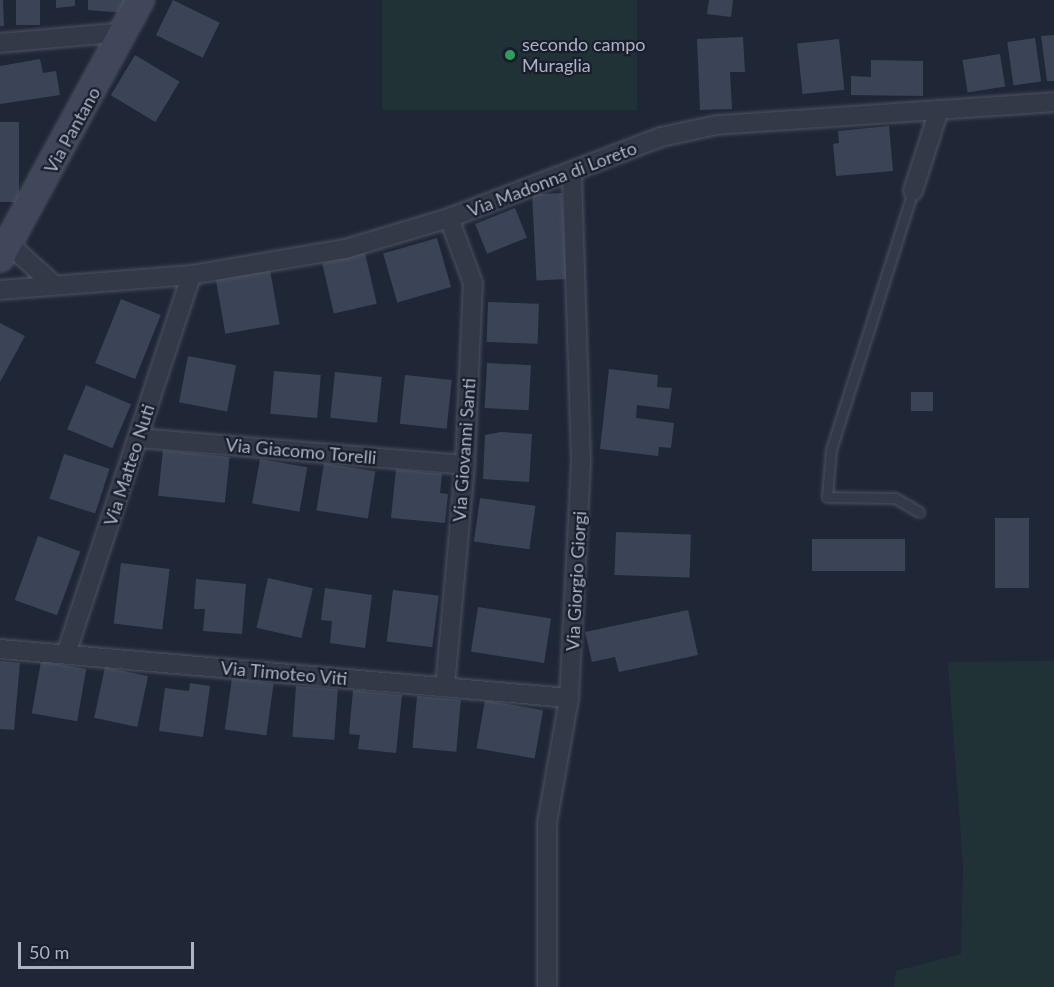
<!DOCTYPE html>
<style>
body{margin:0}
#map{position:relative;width:1054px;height:987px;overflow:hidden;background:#1f2636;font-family:Lato,sans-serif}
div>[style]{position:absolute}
.green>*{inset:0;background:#213237;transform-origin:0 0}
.building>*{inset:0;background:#3b4457;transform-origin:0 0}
.roads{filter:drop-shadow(0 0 2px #4d5362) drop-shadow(0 0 2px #4d5362)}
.lane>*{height:9px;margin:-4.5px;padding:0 4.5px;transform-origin:4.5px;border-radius:4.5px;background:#333947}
.street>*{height:18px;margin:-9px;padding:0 9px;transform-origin:9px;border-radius:9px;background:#333947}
.secondary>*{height:26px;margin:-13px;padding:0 13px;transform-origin:13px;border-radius:13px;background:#41475a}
.dots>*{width:16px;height:16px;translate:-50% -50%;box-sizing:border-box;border:3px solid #181e2b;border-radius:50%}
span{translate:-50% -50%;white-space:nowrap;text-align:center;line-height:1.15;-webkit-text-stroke:4.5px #181e2b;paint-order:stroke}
.poi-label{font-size:18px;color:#acb3c4}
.left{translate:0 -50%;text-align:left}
.street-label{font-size:18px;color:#acb3c4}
.scale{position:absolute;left:18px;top:942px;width:176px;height:27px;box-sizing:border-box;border:3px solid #acb3c4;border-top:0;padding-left:8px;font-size:18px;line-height:21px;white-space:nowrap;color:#acb3c4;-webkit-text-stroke:4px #181e2b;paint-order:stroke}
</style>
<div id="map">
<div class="green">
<div style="left:382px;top:0;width:255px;height:110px"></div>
<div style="clip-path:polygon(1054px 661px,1054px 987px,894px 987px,896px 971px,961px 954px,963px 865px,948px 662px)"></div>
</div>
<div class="building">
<div style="clip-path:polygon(0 0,3px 0,4px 26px,0 26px)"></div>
<div style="left:16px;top:0;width:24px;height:25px"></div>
<div style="clip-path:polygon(56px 0,75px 0,75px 6px,56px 8px)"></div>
<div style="clip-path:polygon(88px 0,126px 0,125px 13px,88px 10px)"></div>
<div style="left:173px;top:0;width:52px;height:39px;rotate:26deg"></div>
<div style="clip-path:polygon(709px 0,733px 0,731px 17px,707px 14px)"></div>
<div style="clip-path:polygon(1054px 35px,1054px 81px,1047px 81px,1041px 36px)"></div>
<div style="clip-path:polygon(743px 37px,745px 72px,730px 72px,732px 109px,700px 110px,697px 39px)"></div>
<div style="left:1035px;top:38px;width:44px;height:28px;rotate:82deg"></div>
<div style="left:839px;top:39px;width:51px;height:42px;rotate:84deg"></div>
<div style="left:1000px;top:54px;width:33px;height:38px;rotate:81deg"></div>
<div style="left:135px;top:55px;width:52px;height:47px;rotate:31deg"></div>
<div style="clip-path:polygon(40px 59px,43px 73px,56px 71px,60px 95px,0 104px,0 66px)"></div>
<div style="clip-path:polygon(871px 60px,923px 61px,923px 96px,851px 95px,851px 76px,871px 77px)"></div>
<div style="left:0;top:122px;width:19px;height:80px"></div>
<div style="clip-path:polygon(889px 126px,893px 171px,836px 176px,833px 144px,839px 143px,838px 131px)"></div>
<div style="left:562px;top:193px;width:86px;height:30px;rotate:87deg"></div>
<div style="left:515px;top:208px;width:32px;height:43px;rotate:68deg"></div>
<div style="left:437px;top:238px;width:51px;height:56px;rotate:74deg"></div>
<div style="left:365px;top:253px;width:52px;height:44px;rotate:77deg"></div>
<div style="left:270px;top:270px;width:55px;height:55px;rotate:80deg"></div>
<div style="left:121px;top:299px;width:43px;height:69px;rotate:22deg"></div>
<div style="left:488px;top:302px;width:51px;height:40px;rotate:2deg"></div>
<div style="clip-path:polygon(0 323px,25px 336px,0 382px)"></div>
<div style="left:188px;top:356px;width:49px;height:47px;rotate:11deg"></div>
<div style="left:487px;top:363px;width:44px;height:45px;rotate:3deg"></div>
<div style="clip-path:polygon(609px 369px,658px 375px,657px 387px,672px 388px,669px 409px,637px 405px,636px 418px,674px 423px,671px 448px,659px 447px,658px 456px,600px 449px)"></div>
<div style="left:274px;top:371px;width:47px;height:43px;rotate:5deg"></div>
<div style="left:335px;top:372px;width:47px;height:46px;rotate:6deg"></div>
<div style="left:405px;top:375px;width:47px;height:49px;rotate:6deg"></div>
<div style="left:86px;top:385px;width:49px;height:48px;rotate:23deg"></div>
<div style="left:911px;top:392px;width:22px;height:19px"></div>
<div style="clip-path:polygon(501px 432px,532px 434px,529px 482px,483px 479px,485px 435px)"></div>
<div style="left:163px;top:450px;width:67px;height:46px;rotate:6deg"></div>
<div style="left:64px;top:454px;width:48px;height:47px;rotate:18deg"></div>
<div style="left:260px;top:459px;width:48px;height:45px;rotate:10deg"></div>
<div style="left:324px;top:463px;width:52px;height:48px;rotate:9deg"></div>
<div style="clip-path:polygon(396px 469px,442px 474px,440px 493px,448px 494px,445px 523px,391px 518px)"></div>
<div style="left:480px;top:498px;width:56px;height:44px;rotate:8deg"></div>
<div style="left:995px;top:518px;width:34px;height:70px"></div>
<div style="left:616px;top:532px;width:75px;height:43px;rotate:2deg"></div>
<div style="left:38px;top:536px;width:45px;height:68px;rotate:20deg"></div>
<div style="left:812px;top:539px;width:93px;height:32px"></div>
<div style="left:121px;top:563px;width:49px;height:61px;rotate:7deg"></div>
<div style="left:268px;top:578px;width:46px;height:51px;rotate:13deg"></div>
<div style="clip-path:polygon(196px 579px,246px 584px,242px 634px,203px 631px,205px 609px,194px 609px)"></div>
<div style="clip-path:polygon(325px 588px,372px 595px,365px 648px,330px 643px,332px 621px,321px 620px)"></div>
<div style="left:393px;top:590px;width:46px;height:52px;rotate:7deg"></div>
<div style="left:478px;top:607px;width:74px;height:45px;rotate:9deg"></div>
<div style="clip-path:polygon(688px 610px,698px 655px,619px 672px,615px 657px,592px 662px,585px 632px)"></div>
<div style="clip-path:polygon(0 661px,20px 663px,14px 730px,0 729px)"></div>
<div style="left:41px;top:661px;width:46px;height:53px;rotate:10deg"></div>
<div style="left:105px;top:667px;width:44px;height:52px;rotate:12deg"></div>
<div style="left:232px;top:678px;width:42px;height:52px;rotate:8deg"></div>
<div style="clip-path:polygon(190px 683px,210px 686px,203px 737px,159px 731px,165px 688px,189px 691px)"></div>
<div style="left:296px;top:686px;width:42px;height:51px;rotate:4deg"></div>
<div style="clip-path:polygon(353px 690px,402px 695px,396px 753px,358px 749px,360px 735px,349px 734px)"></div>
<div style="left:417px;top:696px;width:44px;height:52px;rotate:5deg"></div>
<div style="left:485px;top:700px;width:59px;height:49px;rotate:10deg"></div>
</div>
<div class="roads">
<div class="lane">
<div style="left:913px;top:191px;width:271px;rotate:107.6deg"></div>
<div style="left:831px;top:449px;width:48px;rotate:94.8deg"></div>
<div style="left:827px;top:497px;width:68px;rotate:0.8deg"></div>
<div style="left:895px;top:498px;width:28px;rotate:30deg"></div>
</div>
<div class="street">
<div style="left:0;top:43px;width:127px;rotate:-5deg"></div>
<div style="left:913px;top:191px;width:85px;rotate:-72.2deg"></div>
<div style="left:8px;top:243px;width:62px;rotate:42.4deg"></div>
<div style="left:0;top:290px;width:192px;rotate:-4.5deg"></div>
<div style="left:191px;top:275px;width:156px;rotate:-9.6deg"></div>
<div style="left:345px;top:249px;width:109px;rotate:-16.6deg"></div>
<div style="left:449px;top:218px;width:227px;rotate:-20.9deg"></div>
<div style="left:661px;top:137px;width:57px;rotate:-12.1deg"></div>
<div style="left:717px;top:125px;width:338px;rotate:-3.9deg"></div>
<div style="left:138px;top:438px;width:328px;rotate:4.7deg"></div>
<div style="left:0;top:649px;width:571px;rotate:4.92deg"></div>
<div style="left:66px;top:654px;width:399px;rotate:-71.7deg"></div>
<div style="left:445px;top:686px;width:222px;rotate:-84.8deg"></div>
<div style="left:465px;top:465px;width:182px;rotate:-87.5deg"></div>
<div style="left:473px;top:283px;width:69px;rotate:-110.3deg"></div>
<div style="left:547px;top:987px;width:164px;rotate:-90deg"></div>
<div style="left:547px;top:823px;width:127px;rotate:-80deg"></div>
<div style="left:569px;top:698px;width:236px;rotate:-87.1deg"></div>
<div style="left:581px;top:462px;width:290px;rotate:-91.8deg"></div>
</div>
<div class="secondary">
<div style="left:0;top:258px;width:294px;rotate:-61.5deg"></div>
</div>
</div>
<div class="dots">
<div style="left:510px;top:55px;background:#2e9e5b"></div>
</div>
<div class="poi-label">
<span class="left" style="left:522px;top:55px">secondo campo<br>Muraglia</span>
</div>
<div class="street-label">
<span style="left:72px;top:130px;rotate:-61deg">Via Pantano</span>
<span style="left:552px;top:179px;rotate:-21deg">Via Madonna di Loreto</span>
<span style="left:464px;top:450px;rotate:-86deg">Via Giovanni Santi</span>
<span style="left:301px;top:451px;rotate:5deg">Via Giacomo Torelli</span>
<span style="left:129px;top:465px;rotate:-72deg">Via Matteo Nuti</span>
<span style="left:576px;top:581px;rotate:-87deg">Via Giorgio Giorgi</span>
<span style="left:284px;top:673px;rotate:5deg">Via Timoteo Viti</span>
</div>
<div class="scale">50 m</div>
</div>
